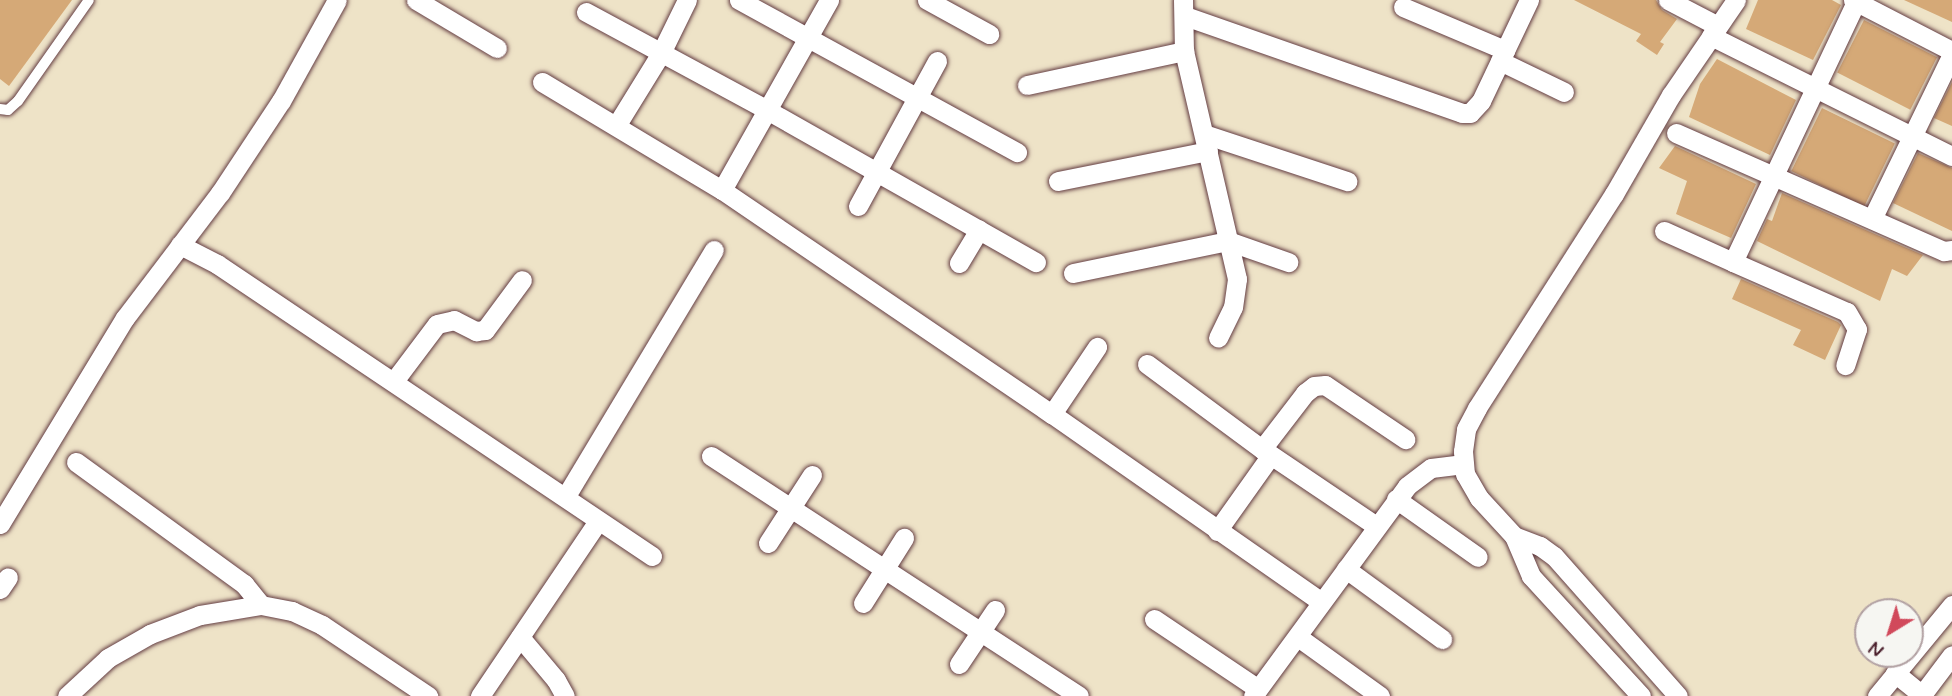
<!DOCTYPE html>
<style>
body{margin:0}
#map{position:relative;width:1952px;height:696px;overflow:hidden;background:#eee3c7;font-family:Mynerve,sans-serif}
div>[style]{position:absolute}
.building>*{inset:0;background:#d5a977;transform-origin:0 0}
.roads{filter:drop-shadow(0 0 2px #633c42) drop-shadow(0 0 2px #633c42)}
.service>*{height:10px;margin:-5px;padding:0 5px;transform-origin:5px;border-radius:5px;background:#fff}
.minor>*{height:19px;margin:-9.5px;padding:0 9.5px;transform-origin:9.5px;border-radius:9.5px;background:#fff}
span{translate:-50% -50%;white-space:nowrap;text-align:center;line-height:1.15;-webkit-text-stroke:5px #f6f6f2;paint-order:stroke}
.north{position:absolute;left:1854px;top:598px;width:70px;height:70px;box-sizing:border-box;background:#f6f6f2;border:2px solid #b1a0a2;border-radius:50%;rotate:218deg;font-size:19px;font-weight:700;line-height:28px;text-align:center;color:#4a1f2b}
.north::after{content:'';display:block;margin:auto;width:24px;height:32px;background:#d1495b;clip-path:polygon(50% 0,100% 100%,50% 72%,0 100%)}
</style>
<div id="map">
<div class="building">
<div style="clip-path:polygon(0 0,72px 0,9px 86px,0 79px)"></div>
<div style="clip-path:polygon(1574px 0,1656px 0,1662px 10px,1677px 19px,1660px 42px,1664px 44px,1657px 55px,1636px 41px,1641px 34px)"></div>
<div style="clip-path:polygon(1758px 0,1832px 0,1841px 5px,1813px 60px,1746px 29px)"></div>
<div style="clip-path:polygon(1904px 0,1952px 0,1952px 22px)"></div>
<div style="left:1864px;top:20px;width:82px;height:59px;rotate:27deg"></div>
<div style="clip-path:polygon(1717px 59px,1796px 100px,1770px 155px,1689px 117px,1700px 84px)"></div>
<div style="clip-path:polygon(1952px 82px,1952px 126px,1934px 118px)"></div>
<div style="left:1822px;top:108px;width:81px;height:70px;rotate:26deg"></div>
<div style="clip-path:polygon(1675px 146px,1756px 184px,1731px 238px,1676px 214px,1687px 181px,1659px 168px)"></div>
<div style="clip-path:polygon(1918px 153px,1952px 168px,1952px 231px,1893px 203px)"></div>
<div style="clip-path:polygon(1782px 193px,1902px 246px,1923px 255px,1907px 276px,1892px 269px,1880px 301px,1757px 241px,1767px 219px,1772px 221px)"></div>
<div style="clip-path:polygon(1741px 279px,1838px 322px,1841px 325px,1825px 360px,1793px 345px,1801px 330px,1732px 299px)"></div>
</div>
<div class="roads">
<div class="service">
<div style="left:0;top:109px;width:8px;rotate:7deg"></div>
<div style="left:8px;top:110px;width:13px;rotate:-42deg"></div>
<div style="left:18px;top:101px;width:123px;rotate:-54.9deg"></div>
</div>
<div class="minor">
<div style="left:416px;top:0;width:94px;rotate:30.7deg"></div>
<div style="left:739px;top:0;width:317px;rotate:28.7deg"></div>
<div style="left:927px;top:0;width:71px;rotate:28.7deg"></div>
<div style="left:1183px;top:0;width:51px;rotate:88.9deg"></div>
<div style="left:1184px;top:51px;width:234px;rotate:76.9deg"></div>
<div style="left:1237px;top:279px;width:28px;rotate:98deg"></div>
<div style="left:1233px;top:307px;width:34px;rotate:116deg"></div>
<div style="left:1668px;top:0;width:56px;rotate:27.5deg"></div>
<div style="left:1853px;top:0;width:111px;rotate:27.3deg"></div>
<div style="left:1403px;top:7px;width:111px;rotate:22.9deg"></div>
<div style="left:586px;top:12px;width:206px;rotate:28.4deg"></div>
<div style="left:767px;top:110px;width:309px;rotate:29.5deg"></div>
<div style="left:1185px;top:16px;width:293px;rotate:19.3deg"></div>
<div style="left:1462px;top:113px;width:8px"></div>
<div style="left:1470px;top:113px;width:16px;rotate:-47deg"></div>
<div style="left:1481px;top:101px;width:112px;rotate:-64.6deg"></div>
<div style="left:1711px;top:36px;width:269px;rotate:26.5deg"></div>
<div style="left:1500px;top:61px;width:71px;rotate:25.8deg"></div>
<div style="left:542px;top:82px;width:210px;rotate:31deg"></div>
<div style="left:722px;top:190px;width:399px;rotate:34.2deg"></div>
<div style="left:1052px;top:414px;width:328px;rotate:34.9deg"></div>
<div style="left:1027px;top:85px;width:161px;rotate:-12.2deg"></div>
<div style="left:616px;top:126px;width:86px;rotate:-58.3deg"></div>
<div style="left:661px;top:53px;width:59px;rotate:-63.9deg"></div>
<div style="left:1676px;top:133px;width:293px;rotate:23.8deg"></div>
<div style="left:1944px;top:251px;width:8px;rotate:-7deg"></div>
<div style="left:1204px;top:134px;width:151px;rotate:18.2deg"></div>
<div style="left:1058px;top:181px;width:153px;rotate:-11.3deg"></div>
<div style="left:722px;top:190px;width:218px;rotate:-60.6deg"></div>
<div style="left:858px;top:206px;width:165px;rotate:-61.4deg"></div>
<div style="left:1872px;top:219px;width:183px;rotate:-64.1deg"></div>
<div style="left:1664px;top:231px;width:76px;rotate:24.2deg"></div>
<div style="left:1733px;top:262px;width:290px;rotate:-64.7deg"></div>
<div style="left:180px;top:245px;width:42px;rotate:27.2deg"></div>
<div style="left:217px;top:264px;width:524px;rotate:33.87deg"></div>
<div style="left:1733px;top:262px;width:124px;rotate:23.7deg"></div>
<div style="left:1847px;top:312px;width:20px;rotate:60deg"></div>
<div style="left:1857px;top:329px;width:38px;rotate:108deg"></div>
<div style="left:959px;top:263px;width:39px;rotate:-59deg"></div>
<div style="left:1073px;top:273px;width:158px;rotate:-11.7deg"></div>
<div style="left:1228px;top:241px;width:64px;rotate:19.3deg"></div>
<div style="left:1147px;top:364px;width:143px;rotate:36.5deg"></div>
<div style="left:1262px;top:449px;width:138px;rotate:34deg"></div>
<div style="left:394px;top:381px;width:71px;rotate:-53deg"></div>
<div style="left:437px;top:324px;width:17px;rotate:-13deg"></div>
<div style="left:454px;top:320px;width:25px;rotate:27deg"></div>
<div style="left:476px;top:331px;width:9px;rotate:-6deg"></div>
<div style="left:485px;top:330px;width:62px;rotate:-53.5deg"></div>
<div style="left:1052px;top:414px;width:81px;rotate:-56.1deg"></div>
<div style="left:1262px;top:449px;width:71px;rotate:-52.5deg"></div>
<div style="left:1305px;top:393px;width:11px;rotate:-38deg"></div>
<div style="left:1314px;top:386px;width:11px;rotate:-5deg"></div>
<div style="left:1325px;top:385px;width:97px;rotate:34deg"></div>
<div style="left:711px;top:456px;width:439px;rotate:33.1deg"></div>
<div style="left:76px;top:462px;width:208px;rotate:36deg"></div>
<div style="left:244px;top:584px;width:27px;rotate:51deg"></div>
<div style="left:566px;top:496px;width:287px;rotate:-59deg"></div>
<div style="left:1396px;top:499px;width:100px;rotate:35.3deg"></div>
<div style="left:0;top:524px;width:241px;rotate:-58.8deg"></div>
<div style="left:125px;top:318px;width:157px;rotate:-52.8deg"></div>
<div style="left:220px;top:193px;width:110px;rotate:-56.5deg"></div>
<div style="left:281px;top:101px;width:115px;rotate:-61deg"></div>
<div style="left:1217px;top:531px;width:93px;rotate:-54.6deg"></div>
<div style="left:1514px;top:536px;width:28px;rotate:21deg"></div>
<div style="left:1540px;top:546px;width:17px;rotate:36deg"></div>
<div style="left:1554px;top:556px;width:187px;rotate:48.5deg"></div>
<div style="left:768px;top:543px;width:81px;rotate:-57.1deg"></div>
<div style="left:1346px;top:569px;width:119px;rotate:36.1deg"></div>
<div style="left:0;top:589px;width:14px;rotate:-56deg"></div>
<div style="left:863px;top:603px;width:77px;rotate:-57.8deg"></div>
<div style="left:1154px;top:619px;width:125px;rotate:33.9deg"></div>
<div style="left:520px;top:637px;width:56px;rotate:50.1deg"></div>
<div style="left:556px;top:680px;width:18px;rotate:61deg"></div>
<div style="left:1298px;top:637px;width:101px;rotate:35.7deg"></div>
<div style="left:959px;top:664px;width:65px;rotate:-56.3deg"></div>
<div style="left:1895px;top:673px;width:35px;rotate:39deg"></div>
<div style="left:67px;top:696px;width:56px;rotate:-42.8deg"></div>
<div style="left:108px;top:658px;width:48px;rotate:-29.7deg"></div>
<div style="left:150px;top:634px;width:53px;rotate:-20.8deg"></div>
<div style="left:200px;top:615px;width:62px;rotate:-9.3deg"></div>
<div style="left:261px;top:605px;width:32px;rotate:11deg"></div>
<div style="left:292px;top:611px;width:33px;rotate:25deg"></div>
<div style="left:322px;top:625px;width:128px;rotate:33.8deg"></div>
<div style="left:480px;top:696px;width:211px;rotate:-56deg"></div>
<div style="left:1253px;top:696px;width:260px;rotate:-53.7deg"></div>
<div style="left:1407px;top:486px;width:30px;rotate:-37deg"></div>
<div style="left:1431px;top:468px;width:33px;rotate:-7deg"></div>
<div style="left:1641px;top:696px;width:163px;rotate:-132.5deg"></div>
<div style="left:1531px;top:576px;width:43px;rotate:-113deg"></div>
<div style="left:1514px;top:536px;width:52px;rotate:-132.6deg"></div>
<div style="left:1479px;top:498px;width:28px;rotate:-120deg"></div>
<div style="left:1465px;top:474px;width:23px;rotate:-95deg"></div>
<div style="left:1463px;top:451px;width:22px;rotate:-82deg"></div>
<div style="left:1466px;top:429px;width:24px;rotate:-62deg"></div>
<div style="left:1477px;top:408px;width:254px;rotate:-57.4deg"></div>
<div style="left:1614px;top:194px;width:114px;rotate:-60.1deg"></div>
<div style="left:1671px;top:95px;width:115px;rotate:-55.6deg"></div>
<div style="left:1877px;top:696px;width:118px;rotate:-50.5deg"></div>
<div style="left:1921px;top:696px;width:51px;rotate:-52.9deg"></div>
</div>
</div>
<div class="north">N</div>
</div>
